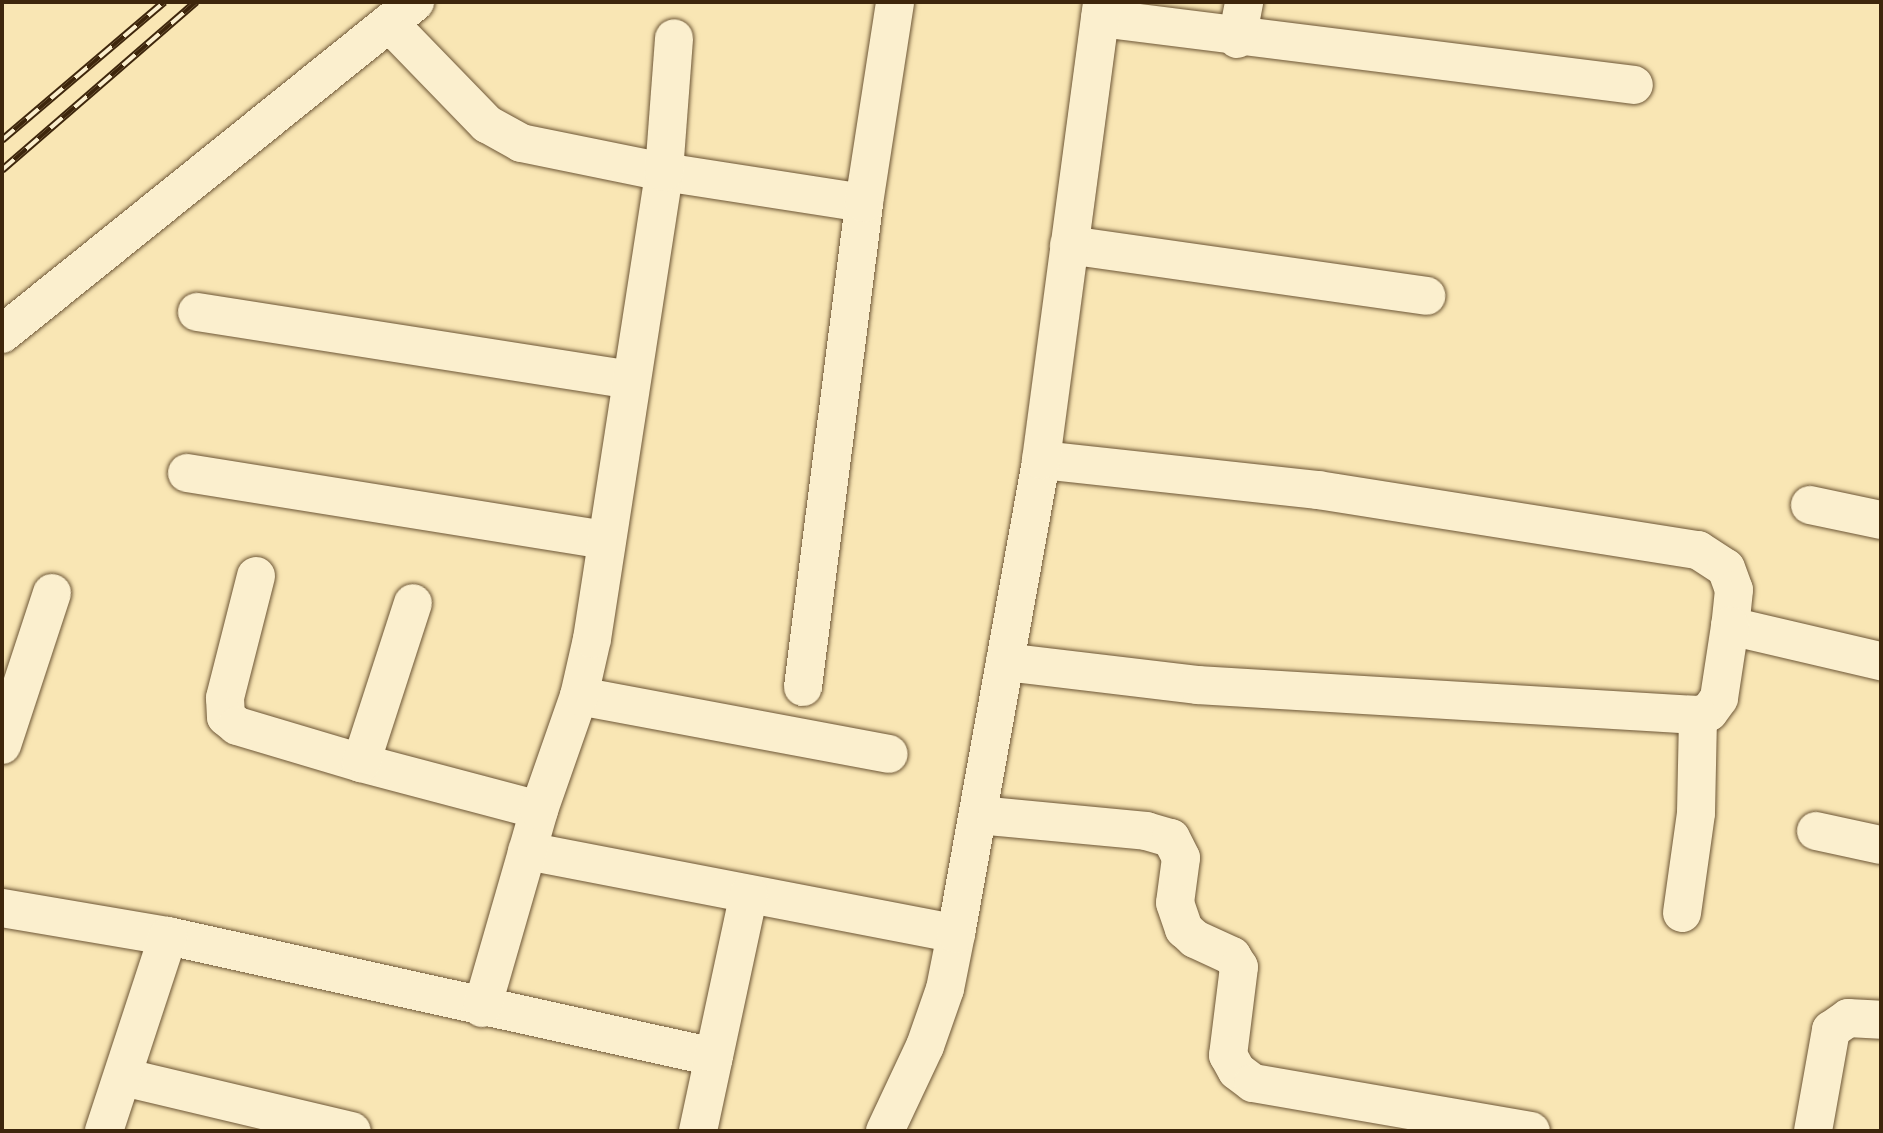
<!DOCTYPE html>
<style>
body{margin:0}
#map{position:relative;width:1883px;height:1133px;overflow:hidden;background:#f9e6b4;font-family:"Libre Bodoni",serif}
div>[style]{position:absolute}
.roads{filter:drop-shadow(0 0 2px #6d5636) drop-shadow(0 0 2px #6d5636)}
.minor>*{height:38px;margin:-19px;padding:0 19px;transform-origin:19px;border-radius:19px;background:#fbefce}
.rail>*{height:8px;margin-top:-4px;transform-origin:0;background:repeating-linear-gradient(90deg,#fbefce 0 16px,#3e260c 0 32px);box-sizing:border-box;border-block:2px solid #3e260c}
span{translate:-50% -50%;white-space:nowrap;text-align:center;line-height:1.15;-webkit-text-stroke:5px #fbefce;paint-order:stroke}
.frame{position:absolute;inset:0;border:4px solid #3e260c;pointer-events:none}
</style>
<div id="map">
<div class="roads">
<div class="minor">
<div style="left:1100px;top:18px;width:538px;rotate:7.15deg"></div>
<div style="left:389px;top:23px;width:141px;rotate:45.9deg"></div>
<div style="left:487px;top:124px;width:39px;rotate:29deg"></div>
<div style="left:521px;top:143px;width:146px;rotate:11.5deg"></div>
<div style="left:664px;top:172px;width:202px;rotate:8.8deg"></div>
<div style="left:1237px;top:39px;width:38px;rotate:-79deg"></div>
<div style="left:1069px;top:245px;width:361px;rotate:8.1deg"></div>
<div style="left:197px;top:312px;width:437px;rotate:8.9deg"></div>
<div style="left:2px;top:334px;width:530px;rotate:-38.79deg"></div>
<div style="left:1041px;top:460px;width:279px;rotate:6.2deg"></div>
<div style="left:1318px;top:490px;width:385px;rotate:9deg"></div>
<div style="left:1698px;top:550px;width:33px;rotate:33deg"></div>
<div style="left:1726px;top:568px;width:23px;rotate:70deg"></div>
<div style="left:1734px;top:590px;width:36px;rotate:96deg"></div>
<div style="left:1730px;top:626px;width:155px;rotate:13.1deg"></div>
<div style="left:187px;top:473px;width:425px;rotate:9.1deg"></div>
<div style="left:1810px;top:505px;width:73px;rotate:11.9deg"></div>
<div style="left:256px;top:576px;width:126px;rotate:104.3deg"></div>
<div style="left:225px;top:698px;width:19px;rotate:87deg"></div>
<div style="left:226px;top:717px;width:14px;rotate:39deg"></div>
<div style="left:237px;top:726px;width:129px;rotate:16.6deg"></div>
<div style="left:361px;top:763px;width:184px;rotate:14.8deg"></div>
<div style="left:1005px;top:662px;width:193px;rotate:6.8deg"></div>
<div style="left:1197px;top:685px;width:502px;rotate:3.43deg"></div>
<div style="left:1698px;top:715px;width:11px;rotate:-15deg"></div>
<div style="left:1709px;top:712px;width:17px;rotate:-54deg"></div>
<div style="left:1719px;top:698px;width:73px;rotate:-81.3deg"></div>
<div style="left:803px;top:687px;width:488px;rotate:-82.8deg"></div>
<div style="left:864px;top:203px;width:203px;rotate:-81.2deg"></div>
<div style="left:579px;top:696px;width:315px;rotate:10.6deg"></div>
<div style="left:2px;top:745px;width:160px;rotate:-71.8deg"></div>
<div style="left:361px;top:763px;width:168px;rotate:-72deg"></div>
<div style="left:978px;top:815px;width:169px;rotate:5.4deg"></div>
<div style="left:1146px;top:831px;width:26px;rotate:16deg"></div>
<div style="left:1171px;top:838px;width:22px;rotate:63deg"></div>
<div style="left:1181px;top:858px;width:45px;rotate:97.6deg"></div>
<div style="left:1175px;top:903px;width:28px;rotate:71deg"></div>
<div style="left:1184px;top:929px;width:15px;rotate:42deg"></div>
<div style="left:1195px;top:939px;width:41px;rotate:24.7deg"></div>
<div style="left:1232px;top:956px;width:13px;rotate:58deg"></div>
<div style="left:1239px;top:967px;width:89px;rotate:97.1deg"></div>
<div style="left:1228px;top:1055px;width:18px;rotate:61deg"></div>
<div style="left:1237px;top:1071px;width:20px;rotate:37deg"></div>
<div style="left:1253px;top:1083px;width:282px;rotate:9.8deg"></div>
<div style="left:1816px;top:831px;width:66px;rotate:12.2deg"></div>
<div style="left:527px;top:851px;width:437px;rotate:10.9deg"></div>
<div style="left:2px;top:908px;width:168px;rotate:9.6deg"></div>
<div style="left:168px;top:936px;width:559px;rotate:12.5deg"></div>
<div style="left:1682px;top:913px;width:101px;rotate:-82deg"></div>
<div style="left:1696px;top:813px;width:98px;rotate:-88.8deg"></div>
<div style="left:482px;top:1008px;width:206px;rotate:-73.9deg"></div>
<div style="left:539px;top:810px;width:121px;rotate:-70.7deg"></div>
<div style="left:579px;top:696px;width:58px;rotate:-77.2deg"></div>
<div style="left:592px;top:639px;width:473px;rotate:-81.2deg"></div>
<div style="left:664px;top:172px;width:134px;rotate:-85.7deg"></div>
<div style="left:123px;top:1077px;width:235px;rotate:13.3deg"></div>
<div style="left:104px;top:1131px;width:205px;rotate:-71.8deg"></div>
<div style="left:698px;top:1131px;width:242px;rotate:-77.9deg"></div>
<div style="left:885px;top:1131px;width:94px;rotate:-64.8deg"></div>
<div style="left:925px;top:1046px;width:60px;rotate:-70.7deg"></div>
<div style="left:945px;top:989px;width:56px;rotate:-78.7deg"></div>
<div style="left:956px;top:934px;width:482px;rotate:-79.8deg"></div>
<div style="left:1041px;top:460px;width:462px;rotate:-82.4deg"></div>
<div style="left:1813px;top:1131px;width:103px;rotate:-79.9deg"></div>
<div style="left:1831px;top:1030px;width:21px;rotate:-35deg"></div>
<div style="left:1848px;top:1018px;width:33px;rotate:3deg"></div>
</div>
</div>
<div class="rail">
<div style="left:2px;top:140px;width:213px;rotate:-40.4deg"></div>
<div style="left:2px;top:170px;width:257px;rotate:-40.9deg"></div>
</div>
<div class="frame"></div>
</div>
